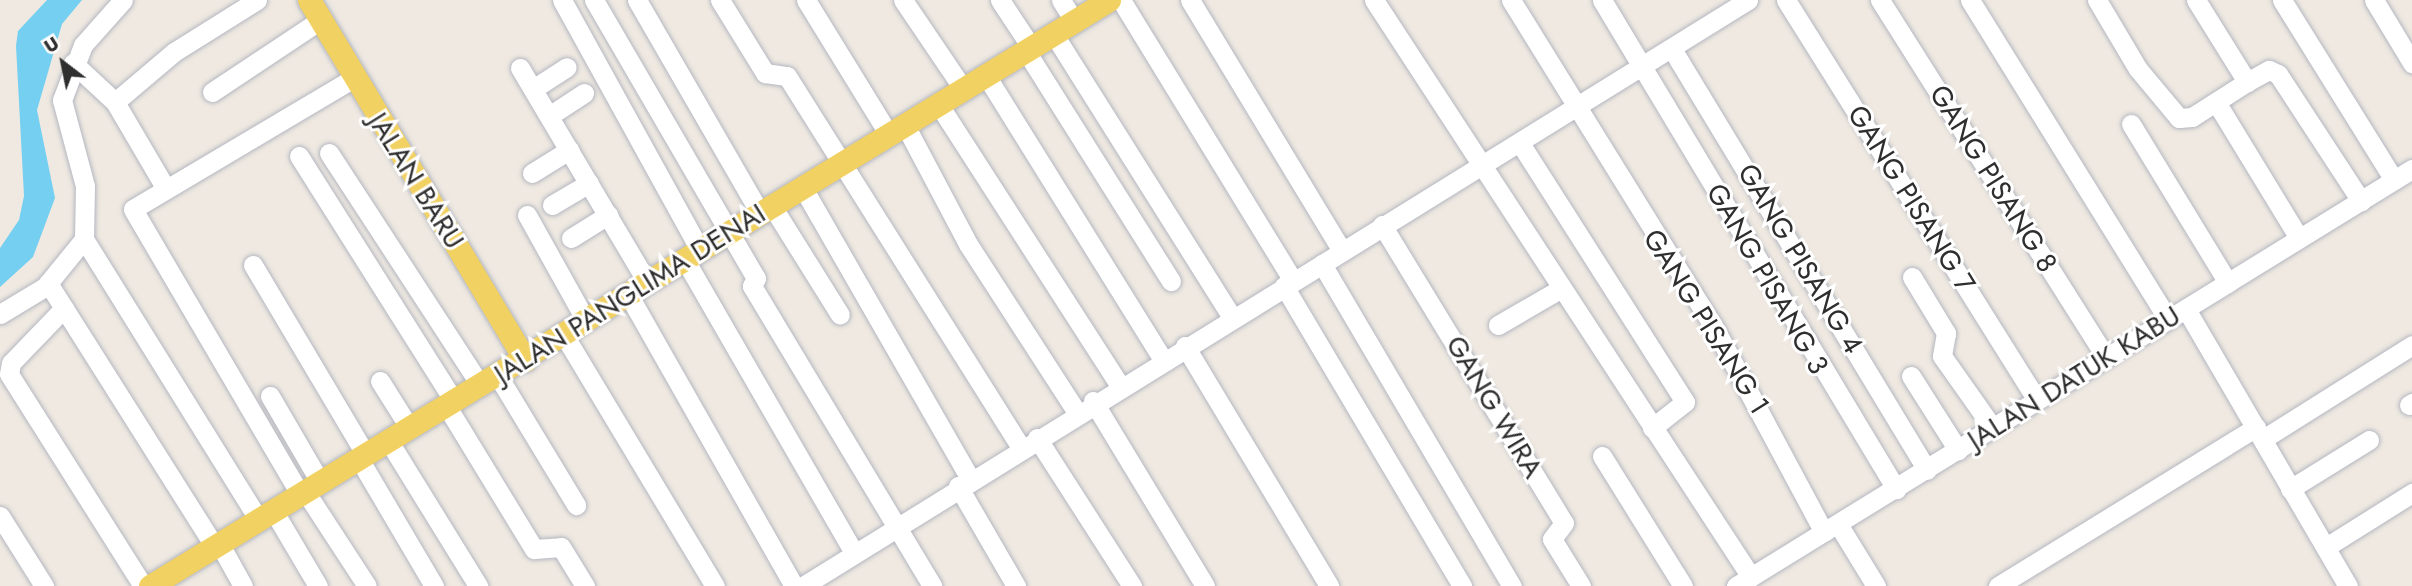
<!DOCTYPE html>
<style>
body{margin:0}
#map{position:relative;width:2412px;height:586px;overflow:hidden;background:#efe9e1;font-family:Jost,sans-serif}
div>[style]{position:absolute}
.water>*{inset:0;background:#75cff0}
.roads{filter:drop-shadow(0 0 2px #b4b7c1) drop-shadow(0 0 2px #b4b7c1)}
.minor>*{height:19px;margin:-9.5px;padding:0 9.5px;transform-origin:9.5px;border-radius:9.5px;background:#fff}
.major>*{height:23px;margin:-11.5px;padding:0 11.5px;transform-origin:11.5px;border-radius:11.5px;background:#f2d163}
span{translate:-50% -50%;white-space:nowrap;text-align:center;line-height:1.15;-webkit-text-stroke:6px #fff;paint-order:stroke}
.street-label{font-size:28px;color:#2e2e2e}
.north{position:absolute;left:28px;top:28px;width:70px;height:70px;-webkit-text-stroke:5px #fff;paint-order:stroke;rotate:328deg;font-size:19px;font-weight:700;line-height:28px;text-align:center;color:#2e2e2e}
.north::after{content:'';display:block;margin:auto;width:24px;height:32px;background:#2e2e2e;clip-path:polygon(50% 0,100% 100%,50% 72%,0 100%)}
</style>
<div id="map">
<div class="water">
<div style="clip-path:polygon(47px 0,82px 0,62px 24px,37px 110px,55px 198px,33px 257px,0 287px,0 248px,19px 220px,24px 196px,16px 46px,18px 31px)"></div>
</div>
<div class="roads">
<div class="minor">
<div style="left:562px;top:0;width:286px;rotate:61.1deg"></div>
<div style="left:594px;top:0;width:322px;rotate:59.8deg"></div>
<div style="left:756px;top:278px;width:9px;rotate:117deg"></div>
<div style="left:752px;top:286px;width:350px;rotate:59deg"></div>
<div style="left:637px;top:0;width:246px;rotate:60deg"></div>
<div style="left:720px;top:0;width:86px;rotate:58.3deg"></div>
<div style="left:765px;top:73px;width:22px;rotate:8deg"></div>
<div style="left:787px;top:76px;width:439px;rotate:57.8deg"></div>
<div style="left:806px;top:0;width:158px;rotate:58.4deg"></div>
<div style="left:903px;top:0;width:109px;rotate:55.9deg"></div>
<div style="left:1000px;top:0;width:56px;rotate:56.6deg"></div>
<div style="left:1061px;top:0;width:22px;rotate:58deg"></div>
<div style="left:1121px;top:0;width:329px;rotate:58.5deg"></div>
<div style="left:1190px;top:0;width:293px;rotate:58.8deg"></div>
<div style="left:1374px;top:0;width:689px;rotate:56.84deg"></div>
<div style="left:1511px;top:0;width:389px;rotate:58.2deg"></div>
<div style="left:1716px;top:331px;width:228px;rotate:61.8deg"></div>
<div style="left:1602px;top:0;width:571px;rotate:58.98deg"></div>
<div style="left:1786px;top:0;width:470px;rotate:57.9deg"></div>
<div style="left:1880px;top:0;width:423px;rotate:57.7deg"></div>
<div style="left:1970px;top:0;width:375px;rotate:58.2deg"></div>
<div style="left:2097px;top:0;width:80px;rotate:59.3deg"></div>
<div style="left:2138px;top:69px;width:64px;rotate:50.1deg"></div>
<div style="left:2179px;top:118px;width:13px;rotate:-4deg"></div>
<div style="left:2192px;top:117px;width:65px;rotate:-32.5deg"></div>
<div style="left:2196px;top:0;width:97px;rotate:58.1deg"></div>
<div style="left:2247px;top:82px;width:25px;rotate:-29deg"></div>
<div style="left:2269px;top:70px;width:10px;rotate:24deg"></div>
<div style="left:2278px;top:74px;width:152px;rotate:56.8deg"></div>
<div style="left:2282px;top:0;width:212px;rotate:58.1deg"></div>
<div style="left:2374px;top:0;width:74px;rotate:58.9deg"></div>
<div style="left:1053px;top:33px;width:336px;rotate:57.8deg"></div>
<div style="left:1672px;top:49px;width:492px;rotate:58.8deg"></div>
<div style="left:1026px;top:51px;width:272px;rotate:57.8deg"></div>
<div style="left:73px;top:63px;width:57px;rotate:42.9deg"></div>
<div style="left:115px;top:102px;width:101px;rotate:59.6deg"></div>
<div style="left:520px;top:68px;width:249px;rotate:59.3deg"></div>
<div style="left:987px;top:77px;width:331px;rotate:58.1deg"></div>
<div style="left:533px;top:89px;width:40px;rotate:-32.9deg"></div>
<div style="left:212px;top:92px;width:128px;rotate:-33.6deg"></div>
<div style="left:115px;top:102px;width:77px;rotate:-40.3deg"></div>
<div style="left:174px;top:52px;width:98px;rotate:-32.1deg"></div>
<div style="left:2216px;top:102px;width:159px;rotate:58.6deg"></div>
<div style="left:939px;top:105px;width:334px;rotate:57.2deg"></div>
<div style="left:549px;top:116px;width:42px;rotate:-33.3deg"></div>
<div style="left:2131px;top:124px;width:186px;rotate:58.6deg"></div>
<div style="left:905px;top:125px;width:135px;rotate:62.1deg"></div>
<div style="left:968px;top:244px;width:199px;rotate:57.1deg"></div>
<div style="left:1520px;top:143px;width:307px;rotate:57.5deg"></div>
<div style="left:1685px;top:402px;width:42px;rotate:141.8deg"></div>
<div style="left:329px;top:153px;width:278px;rotate:56.9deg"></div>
<div style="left:299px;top:156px;width:290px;rotate:57.7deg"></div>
<div style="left:532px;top:173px;width:44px;rotate:-31.9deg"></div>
<div style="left:803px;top:188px;width:335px;rotate:60.1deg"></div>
<div style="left:552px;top:205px;width:43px;rotate:-30.7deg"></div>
<div style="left:772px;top:206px;width:128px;rotate:58deg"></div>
<div style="left:527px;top:215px;width:121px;rotate:60.9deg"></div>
<div style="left:1382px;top:225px;width:349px;rotate:58.6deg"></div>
<div style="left:1564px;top:523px;width:20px;rotate:127deg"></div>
<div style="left:1552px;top:539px;width:55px;rotate:58.3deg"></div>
<div style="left:571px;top:238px;width:44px;rotate:-31.9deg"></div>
<div style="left:84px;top:239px;width:330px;rotate:58.1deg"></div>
<div style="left:685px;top:260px;width:338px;rotate:60deg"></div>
<div style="left:1322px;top:264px;width:374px;rotate:59.5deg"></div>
<div style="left:253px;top:265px;width:220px;rotate:59.3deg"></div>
<div style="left:1912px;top:277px;width:66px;rotate:58.7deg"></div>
<div style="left:1946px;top:333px;width:23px;rotate:100deg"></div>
<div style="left:1942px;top:356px;width:87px;rotate:54.8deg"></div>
<div style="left:48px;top:283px;width:311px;rotate:57.7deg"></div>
<div style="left:1284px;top:286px;width:349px;rotate:59.3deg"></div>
<div style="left:628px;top:294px;width:336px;rotate:60.4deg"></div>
<div style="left:64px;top:308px;width:76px;rotate:133.9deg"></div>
<div style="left:11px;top:363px;width:11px;rotate:100deg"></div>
<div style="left:9px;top:374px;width:251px;rotate:57.7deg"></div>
<div style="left:2186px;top:309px;width:321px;rotate:59.7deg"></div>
<div style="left:0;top:314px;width:52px;rotate:-31deg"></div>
<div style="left:45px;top:287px;width:62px;rotate:-50.9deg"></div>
<div style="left:84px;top:239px;width:53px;rotate:-88.9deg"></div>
<div style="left:85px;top:186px;width:89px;rotate:-105deg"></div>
<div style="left:62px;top:100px;width:59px;rotate:-69.1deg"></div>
<div style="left:83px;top:45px;width:60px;rotate:-48.4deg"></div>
<div style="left:1498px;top:325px;width:72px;rotate:-30.1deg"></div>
<div style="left:564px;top:335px;width:293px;rotate:59deg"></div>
<div style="left:1185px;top:346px;width:280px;rotate:59deg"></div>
<div style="left:498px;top:376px;width:151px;rotate:58.8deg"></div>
<div style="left:1911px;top:376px;width:88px;rotate:57.6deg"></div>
<div style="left:380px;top:381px;width:54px;rotate:57.8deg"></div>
<div style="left:270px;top:396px;width:99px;rotate:59.8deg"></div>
<div style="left:1093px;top:401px;width:216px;rotate:58.8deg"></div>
<div style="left:446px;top:405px;width:169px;rotate:58.6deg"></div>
<div style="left:534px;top:549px;width:27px;rotate:-4deg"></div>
<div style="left:561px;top:547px;width:46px;rotate:58.4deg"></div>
<div style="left:2409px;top:405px;width:4px;rotate:-34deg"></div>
<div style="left:1037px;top:438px;width:176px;rotate:57.3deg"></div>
<div style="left:2263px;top:439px;width:176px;rotate:-32.2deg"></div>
<div style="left:388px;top:440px;width:172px;rotate:58.3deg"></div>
<div style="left:1602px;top:456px;width:153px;rotate:58.1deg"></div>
<div style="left:358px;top:457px;width:150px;rotate:59.5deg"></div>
<div style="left:958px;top:486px;width:116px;rotate:59.9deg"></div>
<div style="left:2290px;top:489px;width:93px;rotate:-31.8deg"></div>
<div style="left:305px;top:491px;width:113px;rotate:56.9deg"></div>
<div style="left:300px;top:494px;width:330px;rotate:-120.4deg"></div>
<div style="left:133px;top:209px;width:255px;rotate:-30.7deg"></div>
<div style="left:273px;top:510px;width:88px;rotate:59.4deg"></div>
<div style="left:0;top:516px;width:83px;rotate:57.8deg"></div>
<div style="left:1838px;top:524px;width:73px;rotate:58.5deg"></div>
<div style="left:219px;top:543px;width:49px;rotate:60.8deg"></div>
<div style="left:2326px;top:547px;width:102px;rotate:-32.1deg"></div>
<div style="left:803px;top:586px;width:1112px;rotate:-31.8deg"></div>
<div style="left:1736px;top:586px;width:794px;rotate:-31.67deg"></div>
<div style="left:1998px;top:586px;width:303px;rotate:-31.6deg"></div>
</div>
<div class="major">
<div style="left:309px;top:0;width:420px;rotate:59deg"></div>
<div style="left:150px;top:586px;width:1124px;rotate:-31.43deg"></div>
</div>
</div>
<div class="street-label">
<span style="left:1993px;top:179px;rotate:58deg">GANG PISANG 8</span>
<span style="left:416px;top:181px;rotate:58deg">JALAN BARU</span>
<span style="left:1911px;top:199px;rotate:58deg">GANG PISANG 7</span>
<span style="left:1800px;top:259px;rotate:59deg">GANG PISANG 4</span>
<span style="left:1767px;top:279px;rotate:60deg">GANG PISANG 3</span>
<span style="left:630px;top:294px;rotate:-32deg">JALAN PANGLIMA DENAI</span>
<span style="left:1706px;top:322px;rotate:58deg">GANG PISANG 1</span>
<span style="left:2074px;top:378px;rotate:-32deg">JALAN DATUK KABU</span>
<span style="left:1494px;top:407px;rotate:59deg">GANG WIRA</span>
</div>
<div class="north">U</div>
</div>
